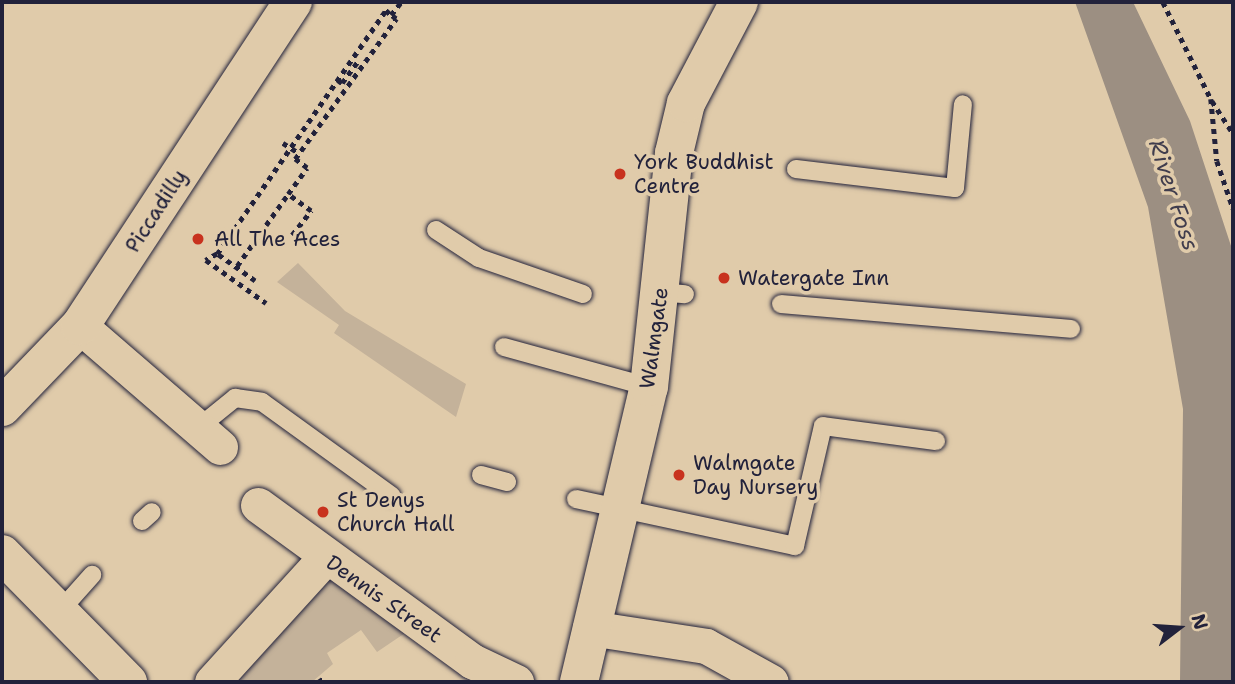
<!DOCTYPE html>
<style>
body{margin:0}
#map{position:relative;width:1235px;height:684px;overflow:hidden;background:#e0cbaa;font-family:"Shantell Sans",sans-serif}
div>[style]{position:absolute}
.green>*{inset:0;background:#c4b29a}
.water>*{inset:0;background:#9c8f82}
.path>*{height:4.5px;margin-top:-2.25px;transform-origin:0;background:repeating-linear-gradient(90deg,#22223b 0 5px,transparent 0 10px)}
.roads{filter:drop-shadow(0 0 2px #22223b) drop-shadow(0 0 2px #22223b)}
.lane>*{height:18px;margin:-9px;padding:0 9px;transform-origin:9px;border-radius:9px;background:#e0cbaa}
.street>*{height:35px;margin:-17.5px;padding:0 17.5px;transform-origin:17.5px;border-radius:17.5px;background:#e0cbaa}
.secondary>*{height:38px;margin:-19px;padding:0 19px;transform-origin:19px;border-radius:19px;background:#e0cbaa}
.dots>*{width:19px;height:19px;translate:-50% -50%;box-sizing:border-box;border:4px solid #e0cbaa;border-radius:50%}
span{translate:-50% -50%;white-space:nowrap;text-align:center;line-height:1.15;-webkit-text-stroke:7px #e0cbaa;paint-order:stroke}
.poi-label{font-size:21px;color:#22223b}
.left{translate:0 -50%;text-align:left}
.street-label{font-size:21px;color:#22223b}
.water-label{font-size:23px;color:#403d4d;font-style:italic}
.frame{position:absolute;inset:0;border:4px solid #22223b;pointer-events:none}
.north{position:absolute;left:1144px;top:593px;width:70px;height:70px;-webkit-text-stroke:5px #e0cbaa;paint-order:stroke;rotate:73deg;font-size:19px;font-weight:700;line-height:28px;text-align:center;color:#22223b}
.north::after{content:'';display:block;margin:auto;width:24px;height:32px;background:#22223b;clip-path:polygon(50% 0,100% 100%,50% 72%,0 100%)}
</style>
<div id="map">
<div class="green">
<div style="clip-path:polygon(298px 263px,345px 311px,466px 384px,456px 417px,334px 333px,339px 325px,277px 282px)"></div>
<div style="clip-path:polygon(327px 577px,342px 577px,411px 629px,377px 652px,361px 630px,327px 653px,333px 664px,312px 682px,232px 682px)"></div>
</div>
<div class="water">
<div style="clip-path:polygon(1075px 2px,1133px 2px,1190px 121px,1233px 252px,1233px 682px,1180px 682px,1183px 409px,1148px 207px)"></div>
</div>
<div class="path">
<div style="left:1163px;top:2px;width:108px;rotate:63.7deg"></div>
<div style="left:1211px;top:99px;width:62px;rotate:84.5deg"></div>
<div style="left:1217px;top:161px;width:50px;rotate:71.2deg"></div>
<div style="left:338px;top:80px;width:5px;rotate:37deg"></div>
<div style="left:342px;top:83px;width:29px;rotate:-54deg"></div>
<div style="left:1212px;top:101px;width:38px;rotate:57deg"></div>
<div style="left:283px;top:143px;width:19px;rotate:32deg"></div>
<div style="left:292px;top:235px;width:31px;rotate:-52deg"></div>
<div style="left:311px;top:211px;width:29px;rotate:-144deg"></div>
<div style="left:288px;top:194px;width:32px;rotate:-54deg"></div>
<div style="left:307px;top:168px;width:15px;rotate:-143deg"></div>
<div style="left:295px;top:159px;width:173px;rotate:-54.2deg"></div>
<div style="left:396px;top:19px;width:6px;rotate:-141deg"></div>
<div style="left:217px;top:254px;width:13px;rotate:151deg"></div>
<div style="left:206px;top:260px;width:74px;rotate:35.6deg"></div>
<div style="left:237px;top:266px;width:88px;rotate:-54.7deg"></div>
<div style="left:255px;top:281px;width:47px;rotate:-144.6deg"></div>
<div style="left:217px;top:254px;width:297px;rotate:-55.3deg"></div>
<div style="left:386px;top:10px;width:7px;rotate:45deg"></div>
<div style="left:391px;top:15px;width:16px;rotate:-52deg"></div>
<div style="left:318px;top:682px;width:7px;rotate:-34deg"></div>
</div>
<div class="roads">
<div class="lane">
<div style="left:796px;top:169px;width:160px;rotate:6.8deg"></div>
<div style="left:955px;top:188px;width:84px;rotate:-84.6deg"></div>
<div style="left:436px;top:230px;width:51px;rotate:33.1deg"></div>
<div style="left:479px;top:258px;width:110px;rotate:19.1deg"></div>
<div style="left:660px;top:292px;width:25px;rotate:5deg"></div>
<div style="left:781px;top:304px;width:291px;rotate:4.9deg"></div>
<div style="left:504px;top:347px;width:150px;rotate:15.4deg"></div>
<div style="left:198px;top:428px;width:48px;rotate:-39deg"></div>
<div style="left:235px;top:398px;width:27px;rotate:8deg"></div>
<div style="left:262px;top:402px;width:160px;rotate:35.9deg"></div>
<div style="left:481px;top:475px;width:27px;rotate:15deg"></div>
<div style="left:576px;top:499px;width:224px;rotate:12.1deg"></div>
<div style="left:795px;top:546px;width:123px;rotate:-76.9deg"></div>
<div style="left:823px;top:426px;width:114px;rotate:7.6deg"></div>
<div style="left:142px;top:521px;width:13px;rotate:-42deg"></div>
<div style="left:59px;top:612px;width:50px;rotate:-48.3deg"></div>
</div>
<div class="street">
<div style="left:80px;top:326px;width:185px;rotate:40.8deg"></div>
<div style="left:258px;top:505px;width:265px;rotate:36.1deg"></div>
<div style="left:472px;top:661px;width:49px;rotate:25.5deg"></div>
<div style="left:590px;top:628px;width:117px;rotate:8.8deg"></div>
<div style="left:706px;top:646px;width:74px;rotate:29deg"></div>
<div style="left:212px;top:682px;width:168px;rotate:-47.7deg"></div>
</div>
<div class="secondary">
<div style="left:2px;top:407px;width:112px;rotate:-46.1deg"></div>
<div style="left:80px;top:326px;width:388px;rotate:-56.7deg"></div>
<div style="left:2px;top:554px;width:180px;rotate:45.5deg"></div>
<div style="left:579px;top:682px;width:303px;rotate:-76.7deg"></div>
<div style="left:649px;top:387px;width:235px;rotate:-83.9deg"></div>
<div style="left:674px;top:153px;width:51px;rotate:-76.5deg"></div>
<div style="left:686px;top:103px;width:114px;rotate:-62.3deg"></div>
</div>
</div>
<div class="dots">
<div style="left:620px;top:174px;background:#c8321e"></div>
<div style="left:198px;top:239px;background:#c8321e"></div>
<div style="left:724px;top:278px;background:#c8321e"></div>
<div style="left:679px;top:475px;background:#c8321e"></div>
<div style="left:323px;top:512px;background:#c8321e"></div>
</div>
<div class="poi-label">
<span class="left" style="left:634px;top:174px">York Buddhist<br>Centre</span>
<span class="left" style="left:214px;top:239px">All The Aces</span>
<span class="left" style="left:738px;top:278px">Watergate Inn</span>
<span class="left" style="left:693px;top:475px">Walmgate<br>Day Nursery</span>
<span class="left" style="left:337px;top:512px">St Denys<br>Church Hall</span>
</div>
<div class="street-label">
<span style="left:156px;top:211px;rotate:-57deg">Piccadilly</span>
<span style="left:654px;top:338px;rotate:-82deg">Walmgate</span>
<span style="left:384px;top:599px;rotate:35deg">Dennis Street</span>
</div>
<div class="water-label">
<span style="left:1174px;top:195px;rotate:72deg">River Foss</span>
</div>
<div class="frame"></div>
<div class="north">N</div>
</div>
